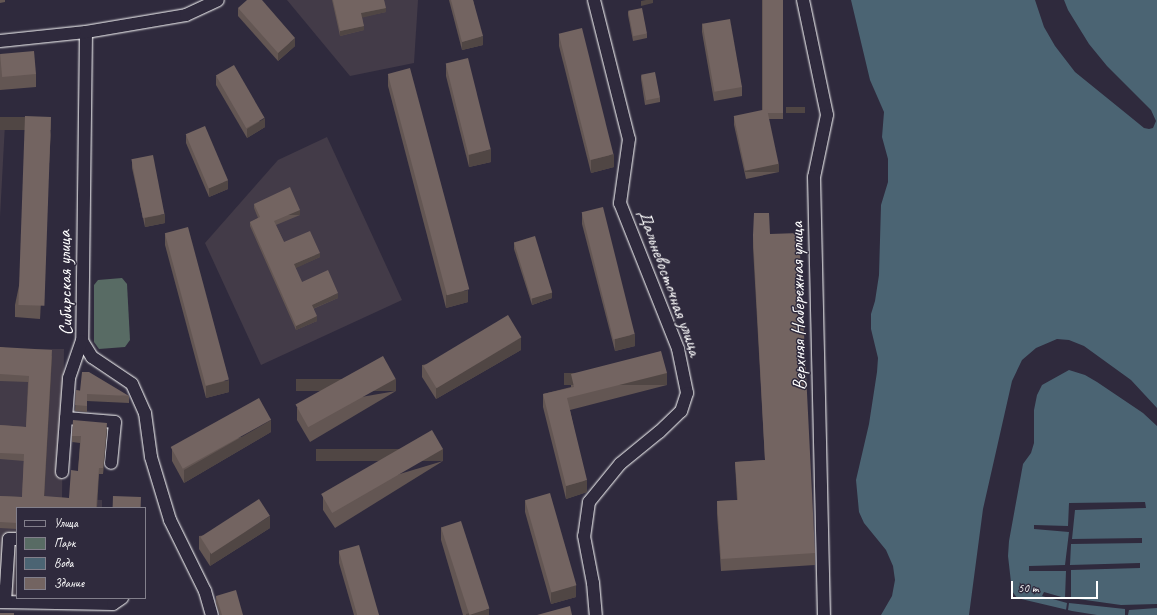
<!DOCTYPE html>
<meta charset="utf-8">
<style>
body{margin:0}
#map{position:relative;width:1157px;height:615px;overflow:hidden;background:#2f2a3d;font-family:Caveat,sans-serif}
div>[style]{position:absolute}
.built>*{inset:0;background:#433b48}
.green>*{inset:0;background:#586b64}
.water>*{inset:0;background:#4b6473}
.pier>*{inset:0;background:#2f2a3d}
.roads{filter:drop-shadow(0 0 1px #fff) drop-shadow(0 0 1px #fff)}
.minor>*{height:12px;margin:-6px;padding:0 6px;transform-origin:6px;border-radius:6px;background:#2f2a3d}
.wall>*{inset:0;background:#635653;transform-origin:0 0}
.shaded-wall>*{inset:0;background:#504644;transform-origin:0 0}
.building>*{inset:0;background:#736461;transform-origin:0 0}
span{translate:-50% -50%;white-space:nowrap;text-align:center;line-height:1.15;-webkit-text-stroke:3px #2f2a3d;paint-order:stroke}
.street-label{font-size:19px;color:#fff}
.legend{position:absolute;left:16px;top:507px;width:130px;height:92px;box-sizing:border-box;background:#2f2a3d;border:1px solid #827f8b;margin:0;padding:5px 7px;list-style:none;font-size:12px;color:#fff}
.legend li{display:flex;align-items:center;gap:8px;height:20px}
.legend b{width:20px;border:1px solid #827f8b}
.scale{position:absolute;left:1011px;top:581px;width:87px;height:18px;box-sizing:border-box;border:2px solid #fff;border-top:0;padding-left:5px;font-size:12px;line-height:14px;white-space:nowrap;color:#fff;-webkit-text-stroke:3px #2f2a3d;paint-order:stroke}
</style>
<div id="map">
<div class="built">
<div style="clip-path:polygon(287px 0,418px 0,414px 63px,350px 76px)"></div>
<div style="clip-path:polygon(0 124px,5px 124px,0 217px)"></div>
<div style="clip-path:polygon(327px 137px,402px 300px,261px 365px,205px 243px,278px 160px)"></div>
<div style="clip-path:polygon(0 349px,64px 349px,62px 498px,102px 500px,102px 508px,17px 508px,16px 597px,0 596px)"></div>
</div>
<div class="green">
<div style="clip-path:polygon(122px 278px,127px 284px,130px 340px,125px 347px,99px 349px,94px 342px,94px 285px,98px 280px)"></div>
</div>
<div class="water">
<div style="clip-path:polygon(851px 0,1035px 0,1044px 27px,1055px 46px,1075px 72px,1133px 119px,1144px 128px,1149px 129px,1153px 128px,1156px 121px,1151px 110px,1107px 66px,1089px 44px,1068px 10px,1064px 0,1157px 0,1157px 408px,1131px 380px,1084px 346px,1069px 340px,1057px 339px,1036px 348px,1022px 360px,1012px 381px,983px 509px,969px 615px,881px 615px,892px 596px,895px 580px,893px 566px,886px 550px,864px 523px,859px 512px,856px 480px,869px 424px,877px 372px,878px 358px,871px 329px,871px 314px,875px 301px,879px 275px,881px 205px,888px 182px,888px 159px,882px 137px,884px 112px,870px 80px)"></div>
<div style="clip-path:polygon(1069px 370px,1085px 375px,1097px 382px,1143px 413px,1157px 426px,1157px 615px,1097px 615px,1072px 611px,1017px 598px,1012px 591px,1008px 556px,1009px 541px,1023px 464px,1031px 453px,1034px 443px,1034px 410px,1037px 395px,1042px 385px)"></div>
</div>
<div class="pier">
<div style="clip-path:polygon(1145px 502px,1146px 508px,1075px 510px,1072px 539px,1142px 538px,1142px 543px,1071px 544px,1070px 565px,1140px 563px,1140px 568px,1071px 570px,1071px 598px,1121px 605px,1157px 604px,1157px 608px,1129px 610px,1128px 615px,1125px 615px,1125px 609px,1069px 603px,1068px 610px,1066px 610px,1067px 603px,1042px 596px,1044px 592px,1065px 598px,1066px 571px,1029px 571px,1029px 566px,1065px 565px,1069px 532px,1034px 529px,1034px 525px,1068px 526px,1069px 503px)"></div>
</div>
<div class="roads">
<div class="minor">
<div style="left:594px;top:0;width:143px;rotate:75.9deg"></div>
<div style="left:629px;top:139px;width:65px;rotate:98deg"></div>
<div style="left:620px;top:203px;width:157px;rotate:68.3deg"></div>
<div style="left:678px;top:349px;width:45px;rotate:78.4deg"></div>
<div style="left:687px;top:393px;width:19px;rotate:108deg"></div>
<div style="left:681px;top:411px;width:30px;rotate:136deg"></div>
<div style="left:659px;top:432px;width:50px;rotate:140.6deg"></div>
<div style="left:620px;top:464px;width:49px;rotate:129.2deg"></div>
<div style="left:589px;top:502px;width:34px;rotate:98deg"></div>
<div style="left:584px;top:536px;width:48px;rotate:79.2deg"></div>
<div style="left:593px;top:583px;width:32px;rotate:85deg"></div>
<div style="left:803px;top:0;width:117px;rotate:78.2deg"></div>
<div style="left:827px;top:115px;width:63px;rotate:101.8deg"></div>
<div style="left:814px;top:177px;width:438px;rotate:88.7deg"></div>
<div style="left:86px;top:32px;width:309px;rotate:90.7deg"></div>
<div style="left:82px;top:341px;width:19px;rotate:58deg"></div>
<div style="left:92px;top:357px;width:48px;rotate:34deg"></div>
<div style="left:132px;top:384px;width:32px;rotate:66deg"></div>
<div style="left:145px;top:413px;width:44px;rotate:82.2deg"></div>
<div style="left:151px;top:457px;width:66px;rotate:73.2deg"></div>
<div style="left:170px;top:520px;width:79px;rotate:63.8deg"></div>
<div style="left:205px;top:591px;width:25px;rotate:74deg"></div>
<div style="left:0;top:41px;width:86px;rotate:-6deg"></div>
<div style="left:86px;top:32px;width:101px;rotate:-9.6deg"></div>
<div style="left:186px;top:15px;width:35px;rotate:-25deg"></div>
<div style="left:66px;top:418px;width:49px;rotate:4.7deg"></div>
<div style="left:115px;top:422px;width:41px;rotate:95.6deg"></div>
<div style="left:62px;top:472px;width:94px;rotate:-85.7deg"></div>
<div style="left:69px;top:378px;width:39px;rotate:-71deg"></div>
<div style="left:0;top:602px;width:113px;rotate:1deg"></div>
<div style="left:113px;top:604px;width:11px;rotate:-34deg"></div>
<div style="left:5px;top:602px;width:63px;rotate:-86.4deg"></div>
<div style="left:9px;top:539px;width:8px"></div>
</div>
</div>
<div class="wall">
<div style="clip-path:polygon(0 0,5px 0,5px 2px,0 3px)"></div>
<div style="clip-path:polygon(332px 0,384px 0,386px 12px,362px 17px,364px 30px,340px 36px)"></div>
<div style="clip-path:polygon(449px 0,473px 0,483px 45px,462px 50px)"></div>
<div style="left:762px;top:0;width:21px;height:119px"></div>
<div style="clip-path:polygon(238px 8px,295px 46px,278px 61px,238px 16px)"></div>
<div style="clip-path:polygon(628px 11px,647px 34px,647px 38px,633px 41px,628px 15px)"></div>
<div style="clip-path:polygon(702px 23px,742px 87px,742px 96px,714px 101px,702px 32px)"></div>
<div style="clip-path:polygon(559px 34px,614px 167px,591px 173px,559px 46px)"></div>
<div style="clip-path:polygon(0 54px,36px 74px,36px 87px,0 90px)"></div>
<div style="clip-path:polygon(446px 64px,491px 162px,469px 167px,446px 76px)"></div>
<div style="clip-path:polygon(388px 74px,468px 302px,446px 308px,388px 86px)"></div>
<div style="clip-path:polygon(641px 75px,660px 98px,660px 102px,645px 105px,641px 79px)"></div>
<div style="clip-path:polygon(216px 76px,265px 127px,247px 138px,216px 85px)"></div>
<div style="clip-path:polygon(734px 116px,779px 172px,746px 179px,734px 125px)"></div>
<div style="clip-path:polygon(51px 130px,40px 319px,15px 317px,15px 305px)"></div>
<div style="clip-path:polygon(186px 135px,228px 189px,209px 197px,186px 143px)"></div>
<div style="clip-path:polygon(132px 160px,165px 223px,145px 227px,132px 168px)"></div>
<div style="clip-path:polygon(254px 204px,300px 215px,276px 225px,284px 242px,320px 257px,295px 268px,302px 282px,338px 298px,313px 309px,317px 321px,296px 330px,250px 226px,250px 222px,258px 218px,254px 208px)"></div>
<div style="clip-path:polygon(582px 212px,635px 346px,615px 351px,582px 224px)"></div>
<div style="clip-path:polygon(165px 233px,229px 392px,206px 398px,165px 245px)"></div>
<div style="clip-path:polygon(770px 234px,815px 553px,815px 565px,721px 571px,717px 514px,717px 501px,737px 500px,735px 462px,765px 460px,753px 248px,753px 235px)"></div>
<div style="clip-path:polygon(514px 242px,552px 298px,532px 305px,514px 249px)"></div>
<div style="clip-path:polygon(0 347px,52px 356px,44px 497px,69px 498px,78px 471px,80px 443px,72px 442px,72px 436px,107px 429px,103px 474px,99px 474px,97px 508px,17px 508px,17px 529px,0 528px,0 496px,22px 497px,24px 461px,0 459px,0 425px,26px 427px,28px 382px,0 381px)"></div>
<div style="clip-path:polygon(521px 350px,436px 399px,422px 377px,422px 365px)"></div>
<div style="clip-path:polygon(571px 374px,667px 385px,570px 410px,587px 492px,566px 499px,543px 407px,543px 394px,571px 387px)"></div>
<div style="clip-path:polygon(76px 390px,129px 396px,129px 403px,87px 401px,87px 412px,75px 411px)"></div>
<div style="clip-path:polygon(396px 391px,310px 442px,297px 420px,297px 408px)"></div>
<div style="clip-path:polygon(271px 432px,184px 483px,172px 461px,172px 449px)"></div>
<div style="clip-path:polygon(443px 461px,335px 528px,323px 510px,323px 497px)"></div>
<div style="clip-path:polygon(525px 500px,576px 597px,551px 604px,525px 512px)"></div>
<div style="clip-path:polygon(441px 527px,489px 615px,463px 615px,441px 540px)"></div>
<div style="clip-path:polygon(270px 528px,210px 566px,199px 549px,199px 536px)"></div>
<div style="clip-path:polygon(339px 551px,379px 615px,354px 615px,339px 563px)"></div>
<div style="clip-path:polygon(216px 596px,243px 615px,220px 615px,216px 603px)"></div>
</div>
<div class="shaded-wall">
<div style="clip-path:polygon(646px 0,653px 0,653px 3px,641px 6px,641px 1px)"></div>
<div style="clip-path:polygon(386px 8px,386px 12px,361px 18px,361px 13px)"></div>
<div style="clip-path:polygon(364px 26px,364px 30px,340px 36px,340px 31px)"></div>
<div style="clip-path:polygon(483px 36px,483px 45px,462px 50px,462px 42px)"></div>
<div style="clip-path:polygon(295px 38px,295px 46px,278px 61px,278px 53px)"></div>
<div style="left:805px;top:107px;width:6px;height:19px;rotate:90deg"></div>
<div style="left:51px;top:117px;width:13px;height:189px;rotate:90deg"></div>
<div style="clip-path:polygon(265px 118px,265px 127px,247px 138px,247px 129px)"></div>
<div style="clip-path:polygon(491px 149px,491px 162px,469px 167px,469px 155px)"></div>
<div style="clip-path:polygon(614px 154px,614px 167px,591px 173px,591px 160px)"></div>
<div style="left:779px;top:164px;width:8px;height:34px;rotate:90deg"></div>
<div style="clip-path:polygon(228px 180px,228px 189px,209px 197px,209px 188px)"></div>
<div style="left:300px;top:210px;width:5px;height:28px;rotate:90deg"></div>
<div style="clip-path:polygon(165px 214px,165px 223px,145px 227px,145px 218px)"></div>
<div style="clip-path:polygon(320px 253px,320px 257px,294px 269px,294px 264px)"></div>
<div style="clip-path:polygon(468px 290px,468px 302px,446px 308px,446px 295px)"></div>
<div style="clip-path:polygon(552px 292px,552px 298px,532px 305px,532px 298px)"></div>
<div style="clip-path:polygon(338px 293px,338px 298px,312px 309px,312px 305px)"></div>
<div style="clip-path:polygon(317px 316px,317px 321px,296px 330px,296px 326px)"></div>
<div style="clip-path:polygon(635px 334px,635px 346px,615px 351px,615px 339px)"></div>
<div style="clip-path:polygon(521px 337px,521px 350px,436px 399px,436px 387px)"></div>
<div style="clip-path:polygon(52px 350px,52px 356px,44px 503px,44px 496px)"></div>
<div style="left:667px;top:373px;width:12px;height:103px;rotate:90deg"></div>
<div style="left:396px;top:379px;width:12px;height:100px;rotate:90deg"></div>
<div style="clip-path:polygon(229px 380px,229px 392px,206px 398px,206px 386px)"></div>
<div style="clip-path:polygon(271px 420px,271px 432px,184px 483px,184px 470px)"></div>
<div style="clip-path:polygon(107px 423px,107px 429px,103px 474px,103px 468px)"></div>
<div style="left:443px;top:449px;width:12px;height:127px;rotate:90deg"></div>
<div style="clip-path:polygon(587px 480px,587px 492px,566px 499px,566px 486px)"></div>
<div style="clip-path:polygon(270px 516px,270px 528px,210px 566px,210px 553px)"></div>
<div style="clip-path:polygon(576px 585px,576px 597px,551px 604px,551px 592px)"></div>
<div style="clip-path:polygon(489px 609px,489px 615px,466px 615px,466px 614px)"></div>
</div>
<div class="building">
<div style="clip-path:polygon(247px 0,262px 0,295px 38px,278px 53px,238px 8px)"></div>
<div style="clip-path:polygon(333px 0,384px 0,386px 8px,361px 13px,364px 26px,340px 31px)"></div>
<div style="clip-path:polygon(451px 0,473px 0,483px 36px,462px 42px)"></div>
<div style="left:763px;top:0;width:20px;height:113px"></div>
<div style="left:642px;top:8px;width:26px;height:14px;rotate:79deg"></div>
<div style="left:730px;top:19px;width:69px;height:28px;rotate:80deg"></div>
<div style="left:582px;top:28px;width:130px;height:24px;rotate:76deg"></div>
<div style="left:34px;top:51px;width:23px;height:34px;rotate:85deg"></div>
<div style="left:468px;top:58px;width:94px;height:23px;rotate:76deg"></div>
<div style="left:234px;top:65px;width:61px;height:21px;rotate:60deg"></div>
<div style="left:410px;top:68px;width:229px;height:23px;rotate:75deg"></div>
<div style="left:655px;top:72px;width:26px;height:14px;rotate:79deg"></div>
<div style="left:767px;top:109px;width:56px;height:34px;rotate:78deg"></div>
<div style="left:25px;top:116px;width:26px;height:189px;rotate:2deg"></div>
<div style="left:205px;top:126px;width:59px;height:21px;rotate:67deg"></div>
<div style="left:153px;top:155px;width:60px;height:22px;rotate:79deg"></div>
<div style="clip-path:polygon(290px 187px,300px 210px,274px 221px,284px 242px,310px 231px,320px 253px,294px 264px,302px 282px,328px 270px,338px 293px,312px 305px,317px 316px,296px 326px,250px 222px,260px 217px,254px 204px)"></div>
<div style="left:603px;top:207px;width:131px;height:22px;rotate:76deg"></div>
<div style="clip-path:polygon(754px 213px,769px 213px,770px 234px,799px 233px,815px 553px,721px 559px,717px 501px,738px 500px,735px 462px,765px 460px,753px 235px)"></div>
<div style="left:188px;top:227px;width:158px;height:24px;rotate:75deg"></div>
<div style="left:535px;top:236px;width:59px;height:22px;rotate:73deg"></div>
<div style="left:508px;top:315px;width:26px;height:99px;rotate:59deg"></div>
<div style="clip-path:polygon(0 347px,52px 350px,44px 496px,69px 498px,71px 470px,78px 471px,81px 436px,72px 436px,73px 420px,107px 423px,103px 468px,99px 468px,96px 508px,17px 508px,17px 523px,0 522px,0 496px,22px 497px,24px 454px,0 453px,0 425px,26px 427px,29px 376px,0 374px)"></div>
<div style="clip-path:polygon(661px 351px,667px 373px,567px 398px,587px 480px,566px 486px,543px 394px,574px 387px,571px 374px)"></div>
<div style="left:383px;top:356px;width:26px;height:100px;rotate:61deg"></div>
<div style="clip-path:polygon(82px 372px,89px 372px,129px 396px,87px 394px,87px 406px,75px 405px,76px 390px,80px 391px)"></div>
<div style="left:259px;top:398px;width:25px;height:101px;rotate:61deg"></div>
<div style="left:432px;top:430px;width:22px;height:128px;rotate:60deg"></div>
<div style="left:550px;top:493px;width:96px;height:26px;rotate:74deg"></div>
<div style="left:113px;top:496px;width:28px;height:12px;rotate:2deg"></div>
<div style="left:259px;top:499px;width:20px;height:70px;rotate:57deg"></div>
<div style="left:461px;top:521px;width:92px;height:21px;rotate:72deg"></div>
<div style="left:359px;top:545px;width:73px;height:21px;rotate:74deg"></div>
<div style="clip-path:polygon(236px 590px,243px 615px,222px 615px,216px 596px)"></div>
<div style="clip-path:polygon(570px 606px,572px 615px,537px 615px)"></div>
<div style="left:0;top:613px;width:14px;height:2px"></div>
</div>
<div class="street-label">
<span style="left:66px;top:283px;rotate:-91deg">Сибирская улица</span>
<span style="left:669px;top:283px;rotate:70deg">Дальневосточная улица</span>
<span style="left:799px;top:306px;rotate:-91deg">Верхняя Набережная улица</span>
</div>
<ul class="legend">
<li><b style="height:5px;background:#2f2a3d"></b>Улица</li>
<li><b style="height:11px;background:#586b64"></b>Парк</li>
<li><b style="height:11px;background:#4b6473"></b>Вода</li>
<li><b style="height:11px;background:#736461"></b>Здание</li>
</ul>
<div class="scale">50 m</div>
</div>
